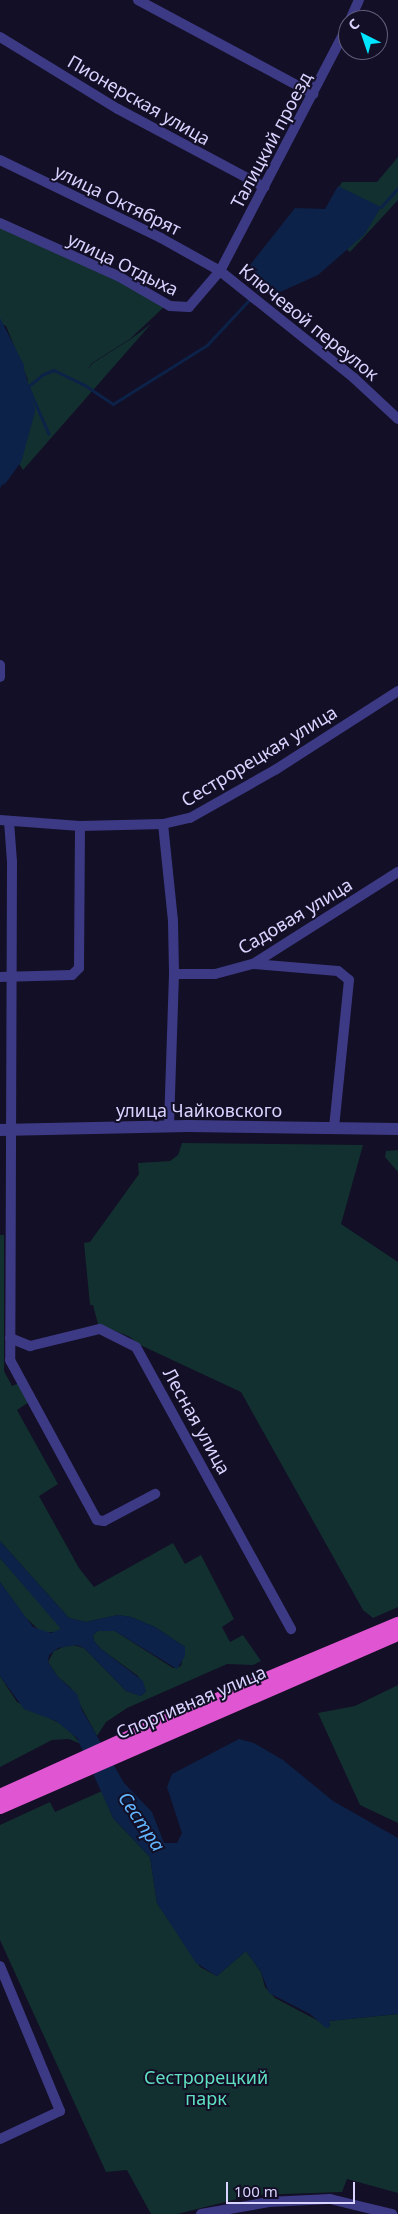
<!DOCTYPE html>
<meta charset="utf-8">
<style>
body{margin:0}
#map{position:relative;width:398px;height:2214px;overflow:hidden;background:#130f26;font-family:"Noto Sans",sans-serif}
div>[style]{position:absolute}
.green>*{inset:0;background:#12302f}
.water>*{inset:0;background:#0c2248}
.stream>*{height:2.5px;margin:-1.25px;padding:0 1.25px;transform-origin:1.25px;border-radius:1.25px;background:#0c2248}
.river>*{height:15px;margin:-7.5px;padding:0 7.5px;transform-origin:7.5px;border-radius:7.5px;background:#0c2248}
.minor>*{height:10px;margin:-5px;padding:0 5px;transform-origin:5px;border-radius:5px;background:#3d3a85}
.tertiary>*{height:12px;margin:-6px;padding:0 6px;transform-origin:6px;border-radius:6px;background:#3d3a85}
.trunk>*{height:14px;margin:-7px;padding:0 7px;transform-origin:7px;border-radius:7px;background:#e055d1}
span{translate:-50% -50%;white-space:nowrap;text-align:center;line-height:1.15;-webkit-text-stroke:4px #130f26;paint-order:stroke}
.street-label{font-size:18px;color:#d9d4ff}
.park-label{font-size:18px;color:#5fe0c0}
.water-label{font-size:19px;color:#62b6ff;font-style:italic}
.north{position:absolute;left:338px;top:10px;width:50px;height:50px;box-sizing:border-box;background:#130f26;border:1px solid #625e7d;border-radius:50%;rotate:319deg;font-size:14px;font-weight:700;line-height:20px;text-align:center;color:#d9d4ff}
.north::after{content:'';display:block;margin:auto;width:18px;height:22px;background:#00e5ff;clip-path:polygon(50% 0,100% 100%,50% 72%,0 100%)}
.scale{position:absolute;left:226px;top:2182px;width:129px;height:22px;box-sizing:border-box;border:2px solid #d9d4ff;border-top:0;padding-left:6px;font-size:15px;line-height:18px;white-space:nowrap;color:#d9d4ff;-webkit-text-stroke:4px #130f26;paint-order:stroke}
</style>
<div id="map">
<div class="green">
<div style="clip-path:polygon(398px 157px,398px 200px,350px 252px,311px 216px,323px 214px,342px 182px,377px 182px)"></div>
<div style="clip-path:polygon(0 222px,57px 243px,51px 254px,57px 244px,165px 306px,130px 339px,92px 363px,87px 370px,93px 363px,131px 339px,151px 324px,23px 470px,15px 457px,28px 410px,11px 350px,25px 383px,28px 380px,6px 326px,0 323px)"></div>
<div style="clip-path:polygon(182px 1143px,363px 1145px,341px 1224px,398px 1262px,398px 1607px,373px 1618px,363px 1610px,241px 1392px,138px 1344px,130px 1337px,98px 1324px,93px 1305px,90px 1305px,84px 1243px,90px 1242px,139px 1174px,138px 1163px,170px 1161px,178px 1155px)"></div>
<div style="clip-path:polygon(398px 1150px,398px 1172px,385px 1157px,386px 1151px)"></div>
<div style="clip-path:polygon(0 1235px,4px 1235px,4px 1371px,12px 1386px,19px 1383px,29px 1402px,17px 1410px,58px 1484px,39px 1496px,79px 1568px,94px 1587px,173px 1543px,185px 1564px,201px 1555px,234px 1619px,222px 1627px,230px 1642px,243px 1635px,261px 1661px,253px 1665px,227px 1664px,127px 1708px,106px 1722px,97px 1736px,71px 1688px,58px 1677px,48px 1662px,54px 1651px,70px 1644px,84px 1648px,126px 1691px,141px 1696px,146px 1691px,138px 1676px,101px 1649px,94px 1641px,93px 1635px,98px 1631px,115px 1631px,173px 1668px,181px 1666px,185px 1647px,155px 1627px,131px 1617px,118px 1615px,86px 1622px,69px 1618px,0 1541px)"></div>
<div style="clip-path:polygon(0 1558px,59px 1624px,61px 1630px,58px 1632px,41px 1632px,24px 1616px,0 1582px)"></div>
<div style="clip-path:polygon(0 1676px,17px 1702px,65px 1726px,81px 1744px,69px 1739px,52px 1740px,0 1767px)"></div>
<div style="clip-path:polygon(398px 1685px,398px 1823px,360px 1805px,318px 1713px,355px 1706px)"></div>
<div style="clip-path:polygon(102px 1791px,113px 1818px,150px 1857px,157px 1903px,200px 1967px,217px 1976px,246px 1951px,261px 1972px,265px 1987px,275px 1998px,330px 2027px,329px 2021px,398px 2014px,398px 2193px,347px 2179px,342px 2192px,253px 2195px,177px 2214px,151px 2214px,127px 2170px,106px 2172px,0 1940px,0 1825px,50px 1802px,55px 1812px)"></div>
</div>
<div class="water">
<div style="clip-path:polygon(338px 186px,381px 207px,365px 234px,318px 275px,278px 293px,260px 281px,250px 265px,295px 208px,325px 209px)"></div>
<div style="clip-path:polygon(0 318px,24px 365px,25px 421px,0 489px)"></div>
<div style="clip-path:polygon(0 1541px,69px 1618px,86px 1622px,118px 1615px,131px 1617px,155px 1627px,185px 1647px,185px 1656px,177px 1669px,115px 1631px,98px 1631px,93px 1635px,94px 1641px,101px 1649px,143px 1681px,146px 1691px,141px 1696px,126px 1691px,84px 1648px,77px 1645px,58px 1648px,49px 1655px,48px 1662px,58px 1677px,77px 1694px,82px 1710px,124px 1783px,152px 1812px,164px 1843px,177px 1843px,182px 1833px,167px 1787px,172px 1774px,239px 1739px,254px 1743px,283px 1760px,333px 1801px,398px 1838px,398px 2014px,329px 2021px,330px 2027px,326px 2028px,310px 2014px,269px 1993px,261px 1972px,246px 1951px,217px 1976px,196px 1963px,157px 1903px,150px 1857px,113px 1818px,77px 1738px,56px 1721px,24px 1709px,0 1676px,0 1582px,33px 1627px,51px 1633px,61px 1629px,0 1558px)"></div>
</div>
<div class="stream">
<div style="left:381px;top:207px;width:25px;rotate:-48deg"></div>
<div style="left:258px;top:291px;width:9px;rotate:-32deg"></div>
<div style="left:28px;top:386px;width:52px;rotate:66.4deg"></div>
<div style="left:23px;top:391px;width:25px;rotate:-40deg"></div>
<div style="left:42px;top:375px;width:13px;rotate:-23deg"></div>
<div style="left:54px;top:370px;width:34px;rotate:26deg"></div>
<div style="left:85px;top:385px;width:34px;rotate:34deg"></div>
<div style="left:113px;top:404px;width:111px;rotate:-32.1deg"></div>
<div style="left:207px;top:345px;width:63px;rotate:-46.9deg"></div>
</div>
<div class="river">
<div style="left:0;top:477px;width:24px;rotate:-54deg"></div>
<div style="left:14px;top:458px;width:50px;rotate:-74.8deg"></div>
<div style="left:27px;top:410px;width:38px;rotate:-105deg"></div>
</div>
<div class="minor">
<div style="left:138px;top:0;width:199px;rotate:28.2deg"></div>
<div style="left:350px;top:20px;width:22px;rotate:-66deg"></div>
<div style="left:0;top:37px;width:138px;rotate:31.4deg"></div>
<div style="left:118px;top:109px;width:166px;rotate:28.1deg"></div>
<div style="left:0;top:160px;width:179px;rotate:25.8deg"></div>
<div style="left:161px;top:238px;width:68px;rotate:29.2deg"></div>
<div style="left:220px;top:271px;width:171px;rotate:38.6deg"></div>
<div style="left:354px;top:378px;width:60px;rotate:43deg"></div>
<div style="left:0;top:223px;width:129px;rotate:24.2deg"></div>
<div style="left:118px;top:276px;width:60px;rotate:30deg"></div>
<div style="left:170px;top:306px;width:19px;rotate:3deg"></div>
<div style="left:189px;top:307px;width:48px;rotate:-49.3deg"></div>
<div style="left:220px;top:271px;width:277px;rotate:-62.5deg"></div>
<div style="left:0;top:665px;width:12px;rotate:90deg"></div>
<div style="left:0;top:820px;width:80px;rotate:4.3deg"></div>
<div style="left:80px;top:826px;width:83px;rotate:-1.4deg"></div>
<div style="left:163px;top:824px;width:28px;rotate:-13deg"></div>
<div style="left:190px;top:818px;width:98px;rotate:-29.5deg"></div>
<div style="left:275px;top:770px;width:146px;rotate:-32.7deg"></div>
<div style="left:9px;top:821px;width:41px;rotate:85.8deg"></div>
<div style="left:12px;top:862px;width:498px;rotate:90.2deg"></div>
<div style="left:10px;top:1360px;width:182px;rotate:61.5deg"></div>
<div style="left:97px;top:1520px;width:7px;rotate:8deg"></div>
<div style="left:104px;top:1521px;width:58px;rotate:-27.9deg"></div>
<div style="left:163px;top:824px;width:98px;rotate:84.1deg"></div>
<div style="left:173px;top:921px;width:53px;rotate:88.9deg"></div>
<div style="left:174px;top:974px;width:152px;rotate:91.9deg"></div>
<div style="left:253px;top:964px;width:85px;rotate:4.7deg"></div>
<div style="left:338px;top:971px;width:14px;rotate:39deg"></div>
<div style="left:349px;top:980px;width:149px;rotate:95.8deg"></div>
<div style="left:174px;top:974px;width:41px"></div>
<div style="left:215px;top:974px;width:39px;rotate:-15deg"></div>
<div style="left:253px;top:964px;width:172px;rotate:-32.4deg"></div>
<div style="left:0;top:977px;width:72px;rotate:-1.6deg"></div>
<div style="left:72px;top:975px;width:10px;rotate:-45deg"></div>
<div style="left:79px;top:968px;width:142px;rotate:-89.6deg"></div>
<div style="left:10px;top:1338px;width:22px;rotate:22deg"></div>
<div style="left:30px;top:1346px;width:72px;rotate:-13.7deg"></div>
<div style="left:100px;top:1329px;width:40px;rotate:26.6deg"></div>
<div style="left:136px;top:1347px;width:322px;rotate:61.2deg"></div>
<div style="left:0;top:1966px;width:157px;rotate:67.5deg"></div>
<div style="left:60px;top:2111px;width:66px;rotate:155deg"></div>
<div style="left:201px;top:2214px;width:69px;rotate:-10deg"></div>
<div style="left:269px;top:2202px;width:61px;rotate:-2.8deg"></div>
<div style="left:330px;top:2199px;width:64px;rotate:13.6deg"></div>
</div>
<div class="tertiary">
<div style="left:0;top:1130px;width:188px;rotate:-1.2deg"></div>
<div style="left:188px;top:1126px;width:210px;rotate:0.8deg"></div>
</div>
<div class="trunk">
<div style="left:0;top:1796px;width:157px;rotate:-24.4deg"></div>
<div style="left:143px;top:1731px;width:277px;rotate:-22.8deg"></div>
<div style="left:0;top:1807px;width:434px;rotate:-23.5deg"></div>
</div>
<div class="street-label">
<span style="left:139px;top:100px;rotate:30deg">Пионерская улица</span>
<span style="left:271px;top:140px;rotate:-62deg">Талицкий проезд</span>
<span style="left:118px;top:200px;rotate:26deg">улица Октябрят</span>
<span style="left:123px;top:264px;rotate:26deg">улица Отдыха</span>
<span style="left:309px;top:322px;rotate:39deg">Ключевой переулок</span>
<span style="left:259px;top:756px;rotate:-31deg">Сестрорецкая улица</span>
<span style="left:295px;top:916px;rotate:-31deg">Садовая улица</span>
<span style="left:199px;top:1110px">улица Чайковского</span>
<span style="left:197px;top:1421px;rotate:61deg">Лесная улица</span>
<span style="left:191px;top:1702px;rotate:-23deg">Спортивная улица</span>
</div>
<div class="park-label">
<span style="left:206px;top:2088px">Сестрорецкий<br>парк</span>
</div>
<div class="water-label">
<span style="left:141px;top:1822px;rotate:56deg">Сестра</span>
</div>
<div class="north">С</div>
<div class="scale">100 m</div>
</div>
